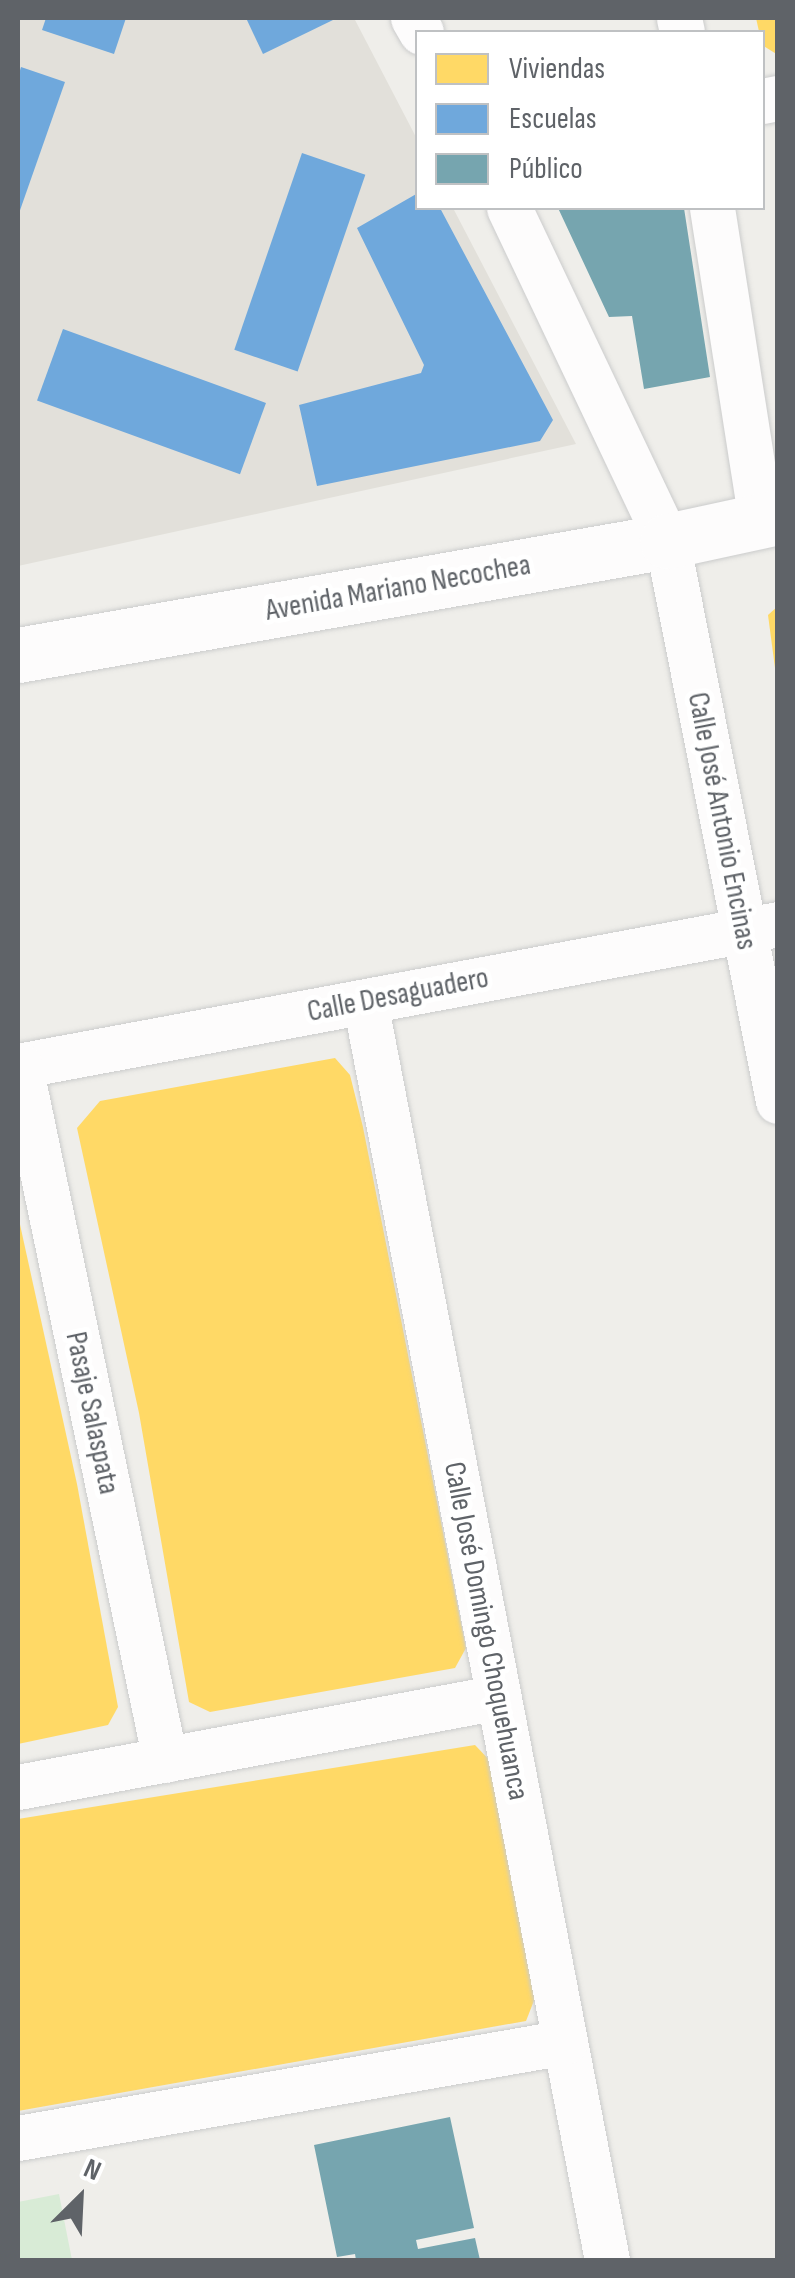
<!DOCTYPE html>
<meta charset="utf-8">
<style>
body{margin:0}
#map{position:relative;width:795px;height:2278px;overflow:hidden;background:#efeeea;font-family:"Sofia Sans Condensed",sans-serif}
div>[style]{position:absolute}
.education>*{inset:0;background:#e2e0da}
.green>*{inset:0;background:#d8ebd6}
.homes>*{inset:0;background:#ffd966}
.schools>*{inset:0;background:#6fa8dc;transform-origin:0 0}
.public>*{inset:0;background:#76a5af}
.roads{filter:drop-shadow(0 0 2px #cbcccc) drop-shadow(0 0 2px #cbcccc)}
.street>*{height:45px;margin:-22.5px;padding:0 22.5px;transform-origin:22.5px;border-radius:22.5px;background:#fdfcfc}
.secondary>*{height:55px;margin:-27.5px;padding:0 27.5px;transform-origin:27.5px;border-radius:27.5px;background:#fdfcfc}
span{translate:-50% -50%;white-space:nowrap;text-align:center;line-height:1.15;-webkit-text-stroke:10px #fff;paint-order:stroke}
.street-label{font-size:30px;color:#5f6368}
.frame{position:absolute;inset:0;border:20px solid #5f6368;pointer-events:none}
.legend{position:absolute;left:415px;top:30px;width:350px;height:180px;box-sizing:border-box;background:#fff;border:2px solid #bfc1c3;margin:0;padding:12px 18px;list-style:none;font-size:30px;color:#5f6368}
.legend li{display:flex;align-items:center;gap:20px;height:50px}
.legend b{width:50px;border:2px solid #bfc1c3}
.north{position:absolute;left:30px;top:2148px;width:100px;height:100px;-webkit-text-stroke:8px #fff;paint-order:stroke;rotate:24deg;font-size:28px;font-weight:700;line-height:40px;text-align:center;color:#5f6368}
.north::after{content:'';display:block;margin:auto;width:35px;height:45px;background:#5f6368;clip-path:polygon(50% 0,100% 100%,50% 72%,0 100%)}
</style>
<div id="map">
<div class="education">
<div style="clip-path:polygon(18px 18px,354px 18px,417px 139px,418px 208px,453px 208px,576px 444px,18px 566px)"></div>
</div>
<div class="green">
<div style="clip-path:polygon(59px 2194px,72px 2260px,18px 2260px,18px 2202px)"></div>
</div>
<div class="homes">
<div style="clip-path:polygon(756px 18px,778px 18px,778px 55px,762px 45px)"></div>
<div style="clip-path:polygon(778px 606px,778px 668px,775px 668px,768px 615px)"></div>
<div style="clip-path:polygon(335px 1058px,350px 1075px,363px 1127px,466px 1648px,455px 1668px,210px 1712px,189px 1702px,139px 1413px,77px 1128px,100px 1101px)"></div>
<div style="clip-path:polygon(19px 1220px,77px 1484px,118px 1707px,108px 1725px,18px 1744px)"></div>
<div style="clip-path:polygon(475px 1745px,496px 1767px,535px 1998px,526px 2021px,18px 2111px,18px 1819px)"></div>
</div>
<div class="schools">
<div style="clip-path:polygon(46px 18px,126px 18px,114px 54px,42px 30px)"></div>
<div style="clip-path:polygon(246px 18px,331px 18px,333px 20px,263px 54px)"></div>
<div style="clip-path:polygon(21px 67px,65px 82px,18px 216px,18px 77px)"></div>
<div style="left:302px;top:153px;width:67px;height:208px;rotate:19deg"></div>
<div style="clip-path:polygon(418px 193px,418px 208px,440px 208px,553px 420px,540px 441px,317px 486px,299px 405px,421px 373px,424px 365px,357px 228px)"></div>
<div style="left:63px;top:329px;width:216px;height:76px;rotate:20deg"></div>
</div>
<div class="public">
<div style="clip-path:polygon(558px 208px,684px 208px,710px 377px,644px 389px,632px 316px,609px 317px)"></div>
<div style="clip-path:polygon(450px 2117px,474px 2228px,416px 2240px,418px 2249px,475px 2238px,480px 2260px,356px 2260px,355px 2254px,337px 2257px,314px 2145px)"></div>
</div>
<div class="roads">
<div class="street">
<div style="left:413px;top:18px;width:16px;rotate:60deg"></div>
<div style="left:679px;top:18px;width:14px;rotate:78deg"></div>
<div style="left:762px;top:101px;width:16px;rotate:-11deg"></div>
<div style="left:509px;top:208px;width:369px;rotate:64.6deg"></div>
<div style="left:667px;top:541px;width:571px;rotate:78.79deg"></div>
<div style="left:712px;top:208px;width:316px;rotate:81.1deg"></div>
<div style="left:365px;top:1002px;width:1281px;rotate:79.11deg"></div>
<div style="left:18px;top:1066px;width:773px;rotate:-10.58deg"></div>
<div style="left:20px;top:1066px;width:709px;rotate:78.2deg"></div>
<div style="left:18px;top:1787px;width:489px;rotate:-10.6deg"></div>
<div style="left:18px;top:2138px;width:555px;rotate:-9.95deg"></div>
</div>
<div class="secondary">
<div style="left:18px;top:655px;width:659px;rotate:-9.96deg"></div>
<div style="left:667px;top:541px;width:114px;rotate:-12.2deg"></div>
</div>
</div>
<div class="street-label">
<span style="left:398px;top:588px;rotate:-10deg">Avenida Mariano Necochea</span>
<span style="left:722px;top:821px;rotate:79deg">Calle José Antonio Encinas</span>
<span style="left:398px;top:995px;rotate:-11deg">Calle Desaguadero</span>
<span style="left:92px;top:1413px;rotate:78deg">Pasaje Salaspata</span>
<span style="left:486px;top:1631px;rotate:79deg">Calle José Domingo Choquehuanca</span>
</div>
<div class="frame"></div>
<ul class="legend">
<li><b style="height:28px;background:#ffd966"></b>Viviendas</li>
<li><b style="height:28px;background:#6fa8dc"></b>Escuelas</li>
<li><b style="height:28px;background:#76a5af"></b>Público</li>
</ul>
<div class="north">N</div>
</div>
